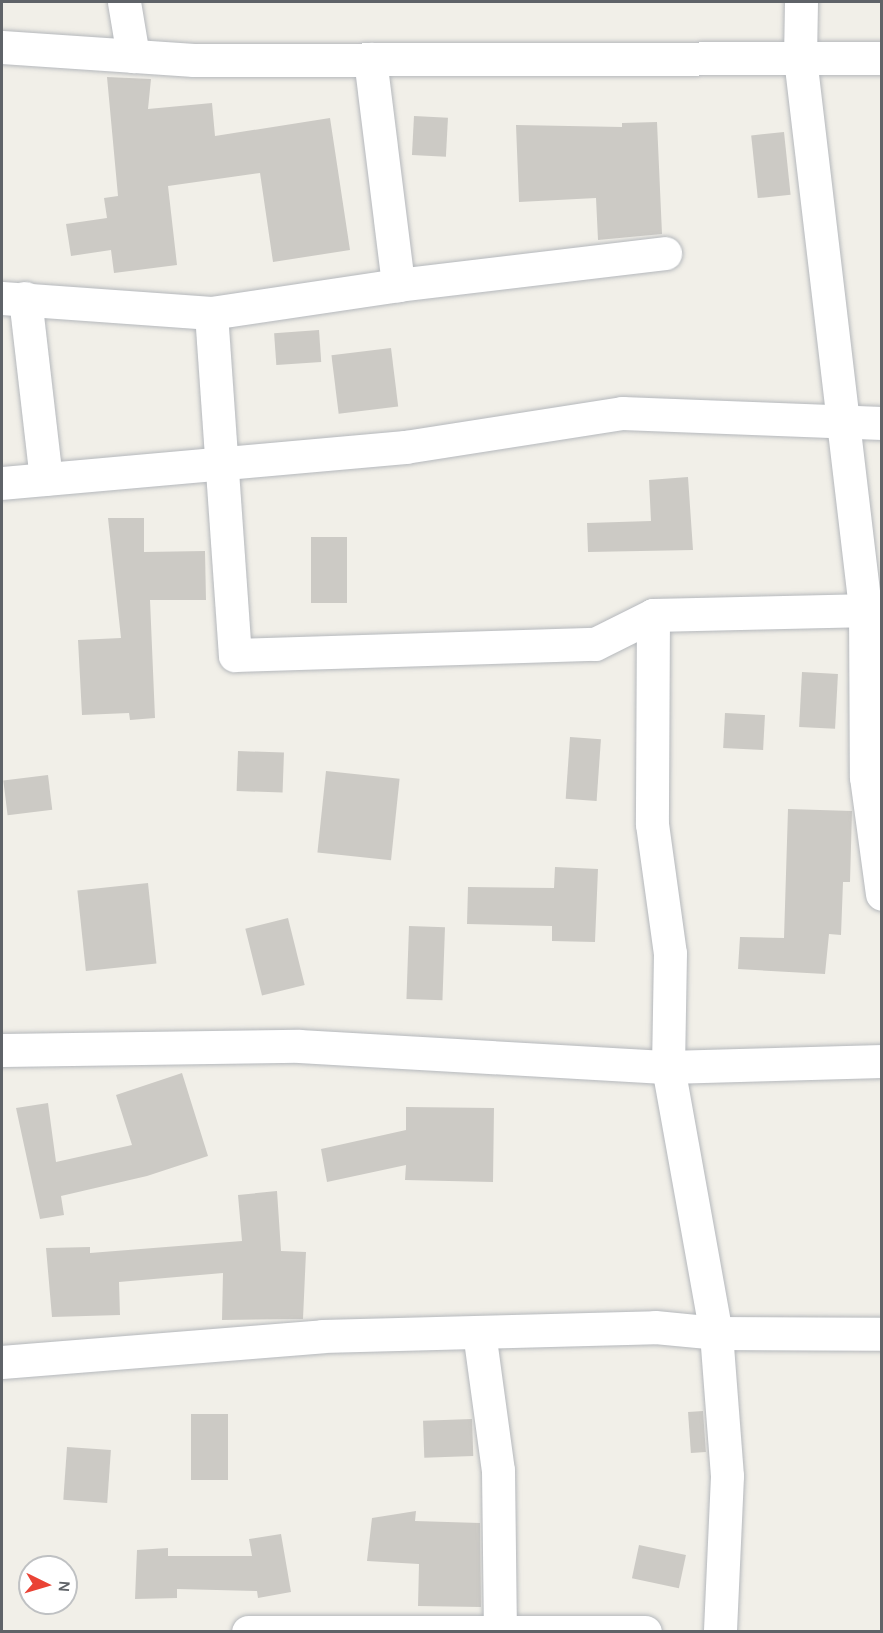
<!DOCTYPE html>
<style>
body{margin:0}
#map{position:relative;width:883px;height:1633px;overflow:hidden;background:#f1efe8;font-family:Karla,sans-serif}
div>[style]{position:absolute}
.building>*{inset:0;background:#cccac5;transform-origin:0 0}
.roads{filter:drop-shadow(0 0 2px #b5b8bc) drop-shadow(0 0 2px #b5b8bc)}
.minor>*{height:33px;margin:-16.5px;padding:0 16.5px;transform-origin:16.5px;border-radius:16.5px;background:#fff}
span{translate:-50% -50%;white-space:nowrap;text-align:center;line-height:1.15;-webkit-text-stroke:6px #fff;paint-order:stroke}
.frame{position:absolute;inset:0;border:3px solid #5f6368;pointer-events:none}
.north{position:absolute;left:18px;top:1555px;width:60px;height:60px;box-sizing:border-box;background:#fff;border:2px solid #bfc1c3;border-radius:50%;rotate:95deg;font-size:16px;font-weight:700;line-height:24px;text-align:center;color:#5f6368}
.north::after{content:'';display:block;margin:auto;width:21px;height:27px;background:#ea4335;clip-path:polygon(50% 0,100% 100%,50% 72%,0 100%)}
</style>
<div id="map">
<div class="building">
<div style="clip-path:polygon(107px 77px,151px 79px,148px 109px,212px 103px,215px 136px,330px 118px,350px 250px,273px 262px,260px 173px,168px 186px,177px 265px,114px 273px,111px 250px,71px 256px,66px 224px,107px 218px,104px 198px,118px 196px)"></div>
<div style="left:414px;top:116px;width:34px;height:39px;rotate:3deg"></div>
<div style="clip-path:polygon(657px 122px,662px 234px,598px 240px,596px 198px,519px 202px,516px 125px,622px 127px,622px 123px)"></div>
<div style="left:784px;top:132px;width:63px;height:33px;rotate:84deg"></div>
<div style="left:319px;top:330px;width:32px;height:45px;rotate:86deg"></div>
<div style="left:391px;top:348px;width:59px;height:60px;rotate:83deg"></div>
<div style="clip-path:polygon(688px 477px,693px 550px,588px 552px,587px 523px,651px 521px,649px 480px)"></div>
<div style="clip-path:polygon(108px 518px,144px 518px,144px 552px,205px 551px,206px 600px,150px 600px,155px 718px,130px 720px,129px 713px,82px 715px,78px 640px,121px 638px)"></div>
<div style="left:311px;top:537px;width:36px;height:66px"></div>
<div style="left:802px;top:672px;width:36px;height:55px;rotate:3deg"></div>
<div style="left:725px;top:713px;width:40px;height:35px;rotate:3deg"></div>
<div style="left:570px;top:737px;width:31px;height:62px;rotate:4deg"></div>
<div style="left:238px;top:751px;width:46px;height:40px;rotate:2deg"></div>
<div style="left:326px;top:771px;width:74px;height:82px;rotate:6deg"></div>
<div style="left:48px;top:775px;width:35px;height:45px;rotate:83deg"></div>
<div style="clip-path:polygon(788px 809px,852px 811px,850px 882px,843px 882px,841px 935px,829px 934px,825px 974px,738px 969px,740px 937px,784px 938px)"></div>
<div style="clip-path:polygon(555px 867px,598px 869px,595px 942px,552px 941px,552px 926px,467px 924px,468px 887px,554px 888px)"></div>
<div style="left:148px;top:883px;width:81px;height:71px;rotate:84deg"></div>
<div style="left:288px;top:918px;width:69px;height:44px;rotate:76deg"></div>
<div style="left:409px;top:926px;width:36px;height:73px;rotate:2deg"></div>
<div style="clip-path:polygon(182px 1073px,208px 1156px,147px 1176px,61px 1196px,64px 1215px,40px 1219px,16px 1108px,48px 1103px,56px 1162px,132px 1145px,116px 1095px)"></div>
<div style="clip-path:polygon(406px 1107px,494px 1108px,493px 1182px,405px 1180px,406px 1165px,327px 1182px,321px 1149px,406px 1130px)"></div>
<div style="clip-path:polygon(277px 1191px,281px 1251px,306px 1252px,303px 1319px,222px 1320px,223px 1273px,119px 1282px,120px 1315px,52px 1317px,46px 1248px,90px 1247px,90px 1253px,242px 1241px,238px 1195px)"></div>
<div style="left:703px;top:1411px;width:41px;height:15px;rotate:86deg"></div>
<div style="left:191px;top:1414px;width:37px;height:66px"></div>
<div style="left:472px;top:1419px;width:37px;height:49px;rotate:88deg"></div>
<div style="left:67px;top:1447px;width:44px;height:53px;rotate:4deg"></div>
<div style="clip-path:polygon(416px 1511px,415px 1521px,480px 1523px,481px 1607px,418px 1606px,419px 1564px,367px 1561px,372px 1518px)"></div>
<div style="clip-path:polygon(281px 1534px,291px 1592px,258px 1598px,257px 1591px,177px 1589px,177px 1598px,135px 1599px,137px 1550px,168px 1548px,168px 1556px,252px 1556px,249px 1539px)"></div>
<div style="left:639px;top:1545px;width:48px;height:34px;rotate:12deg"></div>
</div>
<div class="roads">
<div class="minor">
<div style="left:124px;top:2px;width:55px;rotate:80.5deg"></div>
<div style="left:801px;top:2px;width:56px;rotate:91deg"></div>
<div style="left:800px;top:58px;width:554px;rotate:83.26deg"></div>
<div style="left:865px;top:608px;width:169px;rotate:89.7deg"></div>
<div style="left:866px;top:777px;width:118px;rotate:82.2deg"></div>
<div style="left:2px;top:47px;width:192px;rotate:3.9deg"></div>
<div style="left:194px;top:60px;width:688px;rotate:-0.17deg"></div>
<div style="left:370px;top:59px;width:228px;rotate:82.9deg"></div>
<div style="left:2px;top:298px;width:210px;rotate:4.1deg"></div>
<div style="left:211px;top:313px;width:189px;rotate:-8.5deg"></div>
<div style="left:398px;top:285px;width:269px;rotate:-6.8deg"></div>
<div style="left:25px;top:298px;width:182px;rotate:83.4deg"></div>
<div style="left:211px;top:313px;width:343px;rotate:86deg"></div>
<div style="left:235px;top:655px;width:360px;rotate:-1.8deg"></div>
<div style="left:595px;top:644px;width:65px;rotate:-26.6deg"></div>
<div style="left:653px;top:615px;width:229px;rotate:-1.3deg"></div>
<div style="left:2px;top:483px;width:405px;rotate:-5.1deg"></div>
<div style="left:405px;top:447px;width:220px;rotate:-8.9deg"></div>
<div style="left:622px;top:413px;width:260px;rotate:2.2deg"></div>
<div style="left:653px;top:615px;width:209px;rotate:90.3deg"></div>
<div style="left:652px;top:824px;width:130px;rotate:82.1deg"></div>
<div style="left:670px;top:953px;width:114px;rotate:91deg"></div>
<div style="left:668px;top:1067px;width:270px;rotate:79.8deg"></div>
<div style="left:716px;top:1333px;width:143px;rotate:85.6deg"></div>
<div style="left:727px;top:1476px;width:156px;rotate:92.6deg"></div>
<div style="left:2px;top:1050px;width:297px;rotate:-0.8deg"></div>
<div style="left:299px;top:1046px;width:370px;rotate:3.3deg"></div>
<div style="left:668px;top:1067px;width:214px;rotate:-1.6deg"></div>
<div style="left:479px;top:1332px;width:139px;rotate:82.2deg"></div>
<div style="left:498px;top:1470px;width:162px;rotate:89.3deg"></div>
<div style="left:2px;top:1362px;width:321px;rotate:-4.6deg"></div>
<div style="left:322px;top:1336px;width:333px;rotate:-1.5deg"></div>
<div style="left:655px;top:1327px;width:61px;rotate:5.6deg"></div>
<div style="left:716px;top:1333px;width:166px;rotate:0.3deg"></div>
<div style="left:248px;top:1632px;width:397px"></div>
</div>
</div>
<div class="frame"></div>
<div class="north">N</div>
</div>
